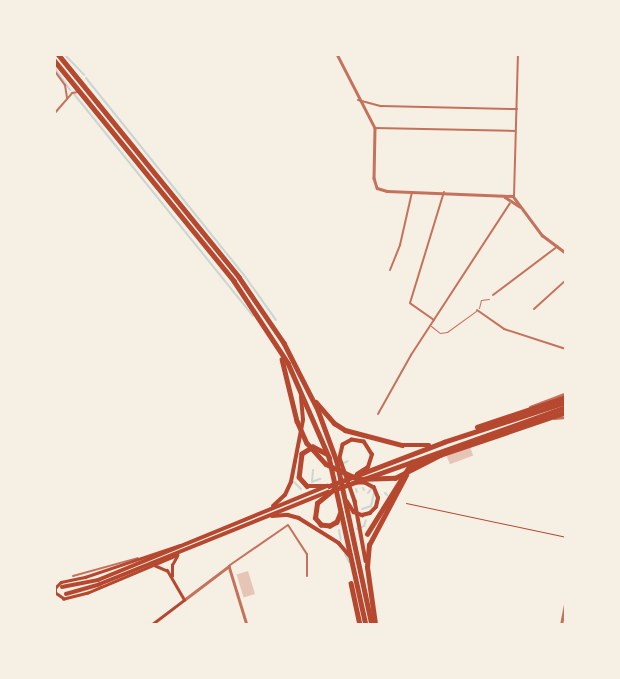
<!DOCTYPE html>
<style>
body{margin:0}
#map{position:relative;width:620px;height:679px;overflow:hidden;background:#f6efe4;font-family:Montserrat,sans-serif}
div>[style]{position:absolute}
.stream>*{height:2px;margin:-1px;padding:0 1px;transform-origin:1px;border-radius:1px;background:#c9d6d2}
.building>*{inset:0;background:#e6c5b7;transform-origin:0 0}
.path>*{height:1px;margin:-0.5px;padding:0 0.5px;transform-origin:0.5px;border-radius:0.5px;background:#b5482f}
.service>*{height:1px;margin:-0.5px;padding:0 0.5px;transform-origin:0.5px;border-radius:0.5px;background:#c5725c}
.minor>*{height:2px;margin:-1px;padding:0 1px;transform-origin:1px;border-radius:1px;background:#c5725c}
.tertiary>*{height:2.5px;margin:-1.25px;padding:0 1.25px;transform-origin:1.25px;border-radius:1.25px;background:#c5725c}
.secondary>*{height:2.5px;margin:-1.25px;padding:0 1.25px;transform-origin:1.25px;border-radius:1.25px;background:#b5482f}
.primary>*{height:3.5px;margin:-1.75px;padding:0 1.75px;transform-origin:1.75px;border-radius:1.75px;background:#b5482f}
.trunk>*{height:4.5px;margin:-2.25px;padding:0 2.25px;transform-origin:2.25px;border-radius:2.25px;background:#b5482f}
span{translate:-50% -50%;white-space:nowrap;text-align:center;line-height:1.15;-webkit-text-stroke:5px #f6efe4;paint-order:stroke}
.frame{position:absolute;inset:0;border:56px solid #f6efe4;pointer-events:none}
</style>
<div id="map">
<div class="stream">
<div style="left:64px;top:54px;width:29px;rotate:46deg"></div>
<div style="left:54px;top:67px;width:28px;rotate:55deg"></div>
<div style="left:86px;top:78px;width:253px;rotate:51.3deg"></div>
<div style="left:244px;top:275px;width:55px;rotate:54.6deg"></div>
<div style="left:74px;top:94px;width:285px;rotate:51.1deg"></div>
<div style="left:344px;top:463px;width:4px;rotate:-27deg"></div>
<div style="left:313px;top:470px;width:12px;rotate:95deg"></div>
<div style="left:312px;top:482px;width:9px;rotate:-21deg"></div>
<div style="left:294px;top:482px;width:10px;rotate:45deg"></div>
<div style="left:363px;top:488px;width:2px;rotate:63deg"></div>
<div style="left:356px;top:489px;width:3px;rotate:72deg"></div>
<div style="left:368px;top:493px;width:5px;rotate:-53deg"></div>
<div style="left:385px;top:493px;width:3px;rotate:45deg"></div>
<div style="left:362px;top:509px;width:9px;rotate:-18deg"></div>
<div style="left:371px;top:506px;width:13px;rotate:-77deg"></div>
<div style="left:357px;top:529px;width:8px;rotate:-23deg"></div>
<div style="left:364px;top:526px;width:6px;rotate:-72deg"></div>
<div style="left:339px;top:530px;width:10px;rotate:79deg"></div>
<div style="left:345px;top:554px;width:9px;rotate:63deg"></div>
</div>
<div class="building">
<div style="left:470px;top:447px;width:9px;height:25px;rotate:69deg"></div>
<div style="left:248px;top:571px;width:24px;height:12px;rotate:73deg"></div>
</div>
<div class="path">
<div style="left:406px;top:503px;width:164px;rotate:12deg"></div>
</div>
<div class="service">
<div style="left:479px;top:308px;width:8px;rotate:-76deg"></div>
<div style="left:481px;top:300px;width:8px;rotate:-7deg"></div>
<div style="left:431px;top:326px;width:11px;rotate:38deg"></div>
<div style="left:440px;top:333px;width:7px;rotate:-8deg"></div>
<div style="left:447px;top:332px;width:36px;rotate:-36deg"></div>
</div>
<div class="minor">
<div style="left:54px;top:70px;width:19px;rotate:54deg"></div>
<div style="left:65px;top:85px;width:13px;rotate:81deg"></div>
<div style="left:358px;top:100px;width:24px;rotate:15deg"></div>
<div style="left:381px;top:106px;width:136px;rotate:1.3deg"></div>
<div style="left:54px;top:114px;width:28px;rotate:-49deg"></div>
<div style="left:72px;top:93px;width:6px;rotate:-9deg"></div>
<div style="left:375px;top:128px;width:140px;rotate:1.2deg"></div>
<div style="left:514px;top:196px;width:142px;rotate:-88.4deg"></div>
<div style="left:390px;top:270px;width:27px;rotate:-68deg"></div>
<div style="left:400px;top:245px;width:54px;rotate:-77.2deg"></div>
<div style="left:493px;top:295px;width:81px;rotate:-37deg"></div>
<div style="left:534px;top:309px;width:43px;rotate:-42.2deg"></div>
<div style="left:477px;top:310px;width:33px;rotate:35deg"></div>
<div style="left:504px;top:329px;width:65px;rotate:17.9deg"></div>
<div style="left:434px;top:320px;width:29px;rotate:-145deg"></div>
<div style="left:410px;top:303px;width:116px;rotate:-73deg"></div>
<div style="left:378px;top:414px;width:68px;rotate:-60.8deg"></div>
<div style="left:411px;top:355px;width:181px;rotate:-56.9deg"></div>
<div style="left:230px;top:565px;width:70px;rotate:-34.6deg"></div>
<div style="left:288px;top:525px;width:35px;rotate:57deg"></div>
<div style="left:307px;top:554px;width:22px;rotate:90deg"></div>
<div style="left:73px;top:576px;width:67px;rotate:-15.5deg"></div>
</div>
<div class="tertiary">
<div style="left:337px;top:54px;width:83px;rotate:62.8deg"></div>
<div style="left:375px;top:128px;width:50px;rotate:91.1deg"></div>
<div style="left:374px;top:178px;width:10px;rotate:73deg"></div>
<div style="left:377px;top:188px;width:10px;rotate:17deg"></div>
<div style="left:387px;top:191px;width:126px;rotate:2.3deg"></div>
<div style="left:513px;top:196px;width:49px;rotate:53.4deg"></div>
<div style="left:542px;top:235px;width:30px;rotate:37deg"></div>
<div style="left:505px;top:197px;width:17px;rotate:33deg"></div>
<div style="left:530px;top:407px;width:39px;rotate:-21deg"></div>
<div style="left:554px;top:418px;width:12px;rotate:-5deg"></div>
<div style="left:184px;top:600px;width:56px;rotate:-37.1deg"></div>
<div style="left:229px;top:566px;width:62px;rotate:73deg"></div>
<div style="left:561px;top:625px;width:26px;rotate:-79deg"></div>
</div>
<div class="secondary">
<div style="left:178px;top:555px;width:98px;rotate:157.1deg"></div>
<div style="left:88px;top:593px;width:25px;rotate:166deg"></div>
<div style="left:64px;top:599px;width:11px;rotate:-146deg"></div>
<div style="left:55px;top:593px;width:5px;rotate:-90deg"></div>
<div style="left:55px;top:588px;width:8px;rotate:-45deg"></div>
<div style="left:61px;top:582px;width:25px;rotate:-12deg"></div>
<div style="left:85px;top:577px;width:100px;rotate:-18.6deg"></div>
<div style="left:172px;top:576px;width:11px;rotate:-90deg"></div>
<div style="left:172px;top:565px;width:10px;rotate:-61deg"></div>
<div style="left:151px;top:625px;width:41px;rotate:-37.1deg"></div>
<div style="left:184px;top:600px;width:34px;rotate:-120deg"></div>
<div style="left:167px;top:571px;width:13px;rotate:-157deg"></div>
</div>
<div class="primary">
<div style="left:357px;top:474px;width:13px;rotate:-32deg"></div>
<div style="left:368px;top:467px;width:13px;rotate:-72deg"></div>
<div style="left:372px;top:455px;width:15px;rotate:-122deg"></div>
<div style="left:364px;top:442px;width:12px;rotate:-171deg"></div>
<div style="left:352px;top:440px;width:10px;rotate:151deg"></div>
<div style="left:343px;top:445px;width:13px;rotate:103deg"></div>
<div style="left:340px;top:458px;width:46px;rotate:70.8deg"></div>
<div style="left:355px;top:501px;width:61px;rotate:79.6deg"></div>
<div style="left:347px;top:501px;width:13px;rotate:58deg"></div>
<div style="left:354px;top:512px;width:9px;rotate:21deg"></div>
<div style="left:362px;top:515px;width:8px;rotate:-14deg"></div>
<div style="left:370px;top:513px;width:8px;rotate:-45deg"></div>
<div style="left:376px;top:507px;width:9px;rotate:-77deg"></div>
<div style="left:378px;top:498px;width:11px;rotate:-112deg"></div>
<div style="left:374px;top:488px;width:10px;rotate:-151deg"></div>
<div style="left:365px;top:483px;width:10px;rotate:180deg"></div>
<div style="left:273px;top:506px;width:16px;rotate:-43deg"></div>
<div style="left:285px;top:495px;width:14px;rotate:-65deg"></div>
<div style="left:291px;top:482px;width:63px;rotate:-79deg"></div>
<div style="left:303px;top:420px;width:23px;rotate:-95deg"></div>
<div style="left:272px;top:516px;width:16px;rotate:-4deg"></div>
<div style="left:288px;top:515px;width:11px;rotate:15deg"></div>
<div style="left:299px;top:518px;width:47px;rotate:32deg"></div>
<div style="left:339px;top:543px;width:16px;rotate:50deg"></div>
<div style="left:62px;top:587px;width:37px;rotate:-11deg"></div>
<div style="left:98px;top:580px;width:248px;rotate:-22.3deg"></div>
<div style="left:66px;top:594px;width:35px;rotate:-16deg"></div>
<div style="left:100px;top:584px;width:246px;rotate:-22deg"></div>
</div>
<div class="trunk">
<div style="left:58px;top:54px;width:287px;rotate:50.9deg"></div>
<div style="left:239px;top:277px;width:80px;rotate:55.7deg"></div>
<div style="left:284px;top:343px;width:75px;rotate:63.1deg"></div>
<div style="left:318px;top:410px;width:55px;rotate:69.9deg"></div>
<div style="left:337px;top:462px;width:167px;rotate:77.9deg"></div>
<div style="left:54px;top:60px;width:285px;rotate:50.8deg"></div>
<div style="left:234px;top:281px;width:98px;rotate:56.6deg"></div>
<div style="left:288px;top:363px;width:103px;rotate:66.4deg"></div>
<div style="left:329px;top:457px;width:172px;rotate:77.6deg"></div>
<div style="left:282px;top:359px;width:64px;rotate:76.4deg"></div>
<div style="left:297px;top:421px;width:24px;rotate:66deg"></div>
<div style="left:307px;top:443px;width:28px;rotate:48deg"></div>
<div style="left:326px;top:464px;width:35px;rotate:25deg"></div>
<div style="left:358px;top:479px;width:37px;rotate:-2deg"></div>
<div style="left:395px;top:478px;width:51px;rotate:-27.1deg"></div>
<div style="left:440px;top:455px;width:133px;rotate:-18.8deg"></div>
<div style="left:316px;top:402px;width:28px;rotate:49deg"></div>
<div style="left:334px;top:423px;width:13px;rotate:32deg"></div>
<div style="left:345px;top:430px;width:59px;rotate:14.7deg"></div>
<div style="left:402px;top:445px;width:27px"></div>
<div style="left:477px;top:427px;width:94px;rotate:-18.6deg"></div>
<div style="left:326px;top:454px;width:15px;rotate:-152deg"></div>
<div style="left:313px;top:447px;width:13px;rotate:148deg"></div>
<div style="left:302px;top:454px;width:23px;rotate:97deg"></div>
<div style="left:299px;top:477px;width:12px;rotate:48deg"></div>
<div style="left:307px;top:486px;width:22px"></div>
<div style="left:329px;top:486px;width:123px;rotate:-20.9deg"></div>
<div style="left:444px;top:442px;width:128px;rotate:-18.2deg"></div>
<div style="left:412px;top:468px;width:19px;rotate:-36deg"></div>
<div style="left:341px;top:512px;width:11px;rotate:112deg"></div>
<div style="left:337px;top:522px;width:8px;rotate:150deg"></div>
<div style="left:330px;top:526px;width:9px;rotate:-174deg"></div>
<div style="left:321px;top:525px;width:9px;rotate:-131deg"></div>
<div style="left:315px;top:518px;width:15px;rotate:-82deg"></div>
<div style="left:317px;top:503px;width:21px;rotate:-39deg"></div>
<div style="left:333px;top:490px;width:247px;rotate:-19.6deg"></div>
<div style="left:367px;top:534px;width:85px;rotate:-58deg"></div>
<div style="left:351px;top:583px;width:43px;rotate:77.9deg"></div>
<div style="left:375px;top:624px;width:58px;rotate:-98deg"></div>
<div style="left:367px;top:567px;width:22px;rotate:-85deg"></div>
<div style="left:369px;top:545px;width:79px;rotate:-62.1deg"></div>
</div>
<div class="frame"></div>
</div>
